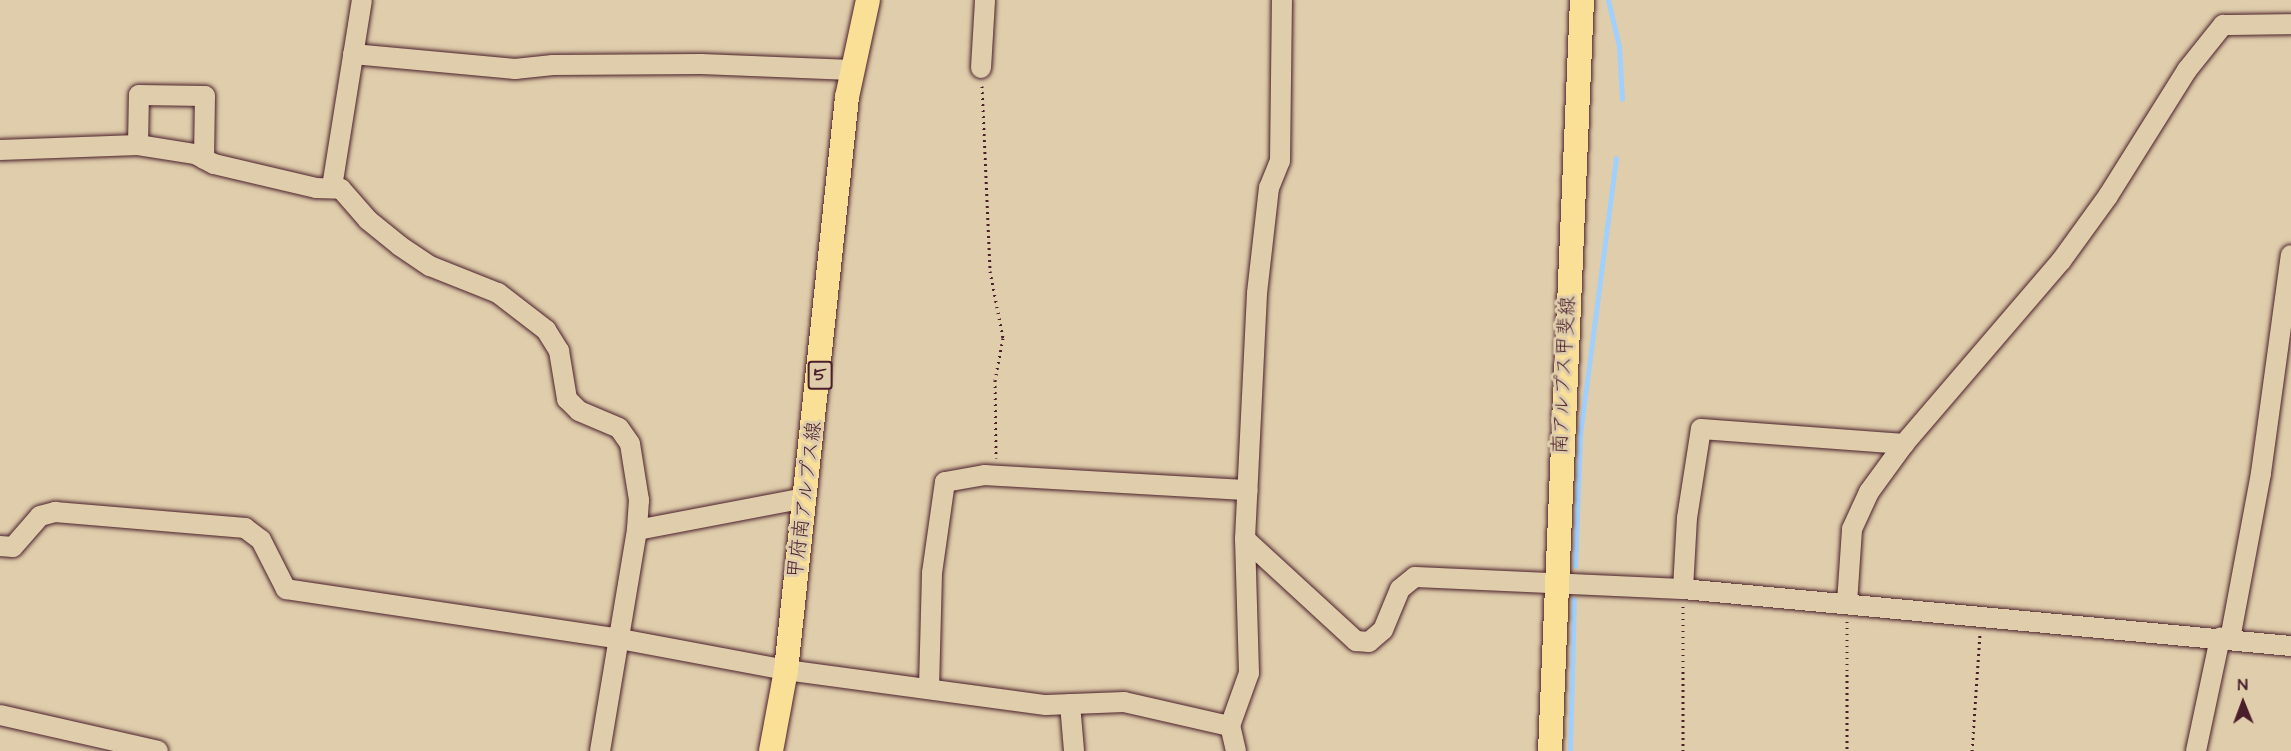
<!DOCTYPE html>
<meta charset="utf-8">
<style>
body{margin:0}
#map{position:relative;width:2291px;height:751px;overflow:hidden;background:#dfcdab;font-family:"Architects Daughter","Klee One",sans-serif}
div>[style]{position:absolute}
.stream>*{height:5px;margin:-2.5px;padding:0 2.5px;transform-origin:2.5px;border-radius:2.5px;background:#a1d0fd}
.path>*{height:3px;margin-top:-1.5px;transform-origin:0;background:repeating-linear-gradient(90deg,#4a1f2b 0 1.5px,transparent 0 6px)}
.roads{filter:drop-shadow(0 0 2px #4a1f2b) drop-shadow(0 0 2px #4a1f2b)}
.minor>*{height:20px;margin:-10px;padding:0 10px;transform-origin:10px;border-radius:10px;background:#dfcdab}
.major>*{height:24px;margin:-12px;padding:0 12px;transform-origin:12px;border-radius:12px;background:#fadf96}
span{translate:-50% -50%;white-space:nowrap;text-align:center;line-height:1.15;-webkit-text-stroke:6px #dfcdab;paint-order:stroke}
.shield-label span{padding:2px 4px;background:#dfcdab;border:2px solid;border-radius:4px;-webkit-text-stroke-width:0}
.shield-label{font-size:18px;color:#4a1f2b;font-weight:700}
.street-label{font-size:20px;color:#4a1f2b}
.north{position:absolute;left:2213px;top:673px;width:60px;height:60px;-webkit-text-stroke:4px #dfcdab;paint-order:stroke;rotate:359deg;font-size:16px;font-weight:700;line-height:24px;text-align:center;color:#4a1f2b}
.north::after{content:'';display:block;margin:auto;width:21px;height:27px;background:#4a1f2b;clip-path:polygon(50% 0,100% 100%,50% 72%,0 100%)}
</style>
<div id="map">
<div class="stream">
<div style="left:1608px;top:0;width:47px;rotate:76.6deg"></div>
<div style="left:1619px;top:46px;width:53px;rotate:86.8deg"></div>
<div style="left:1575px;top:566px;width:131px;rotate:-87.8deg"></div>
<div style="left:1580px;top:435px;width:279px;rotate:-82.6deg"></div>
<div style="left:1570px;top:751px;width:152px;rotate:-88.5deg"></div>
</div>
<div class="path">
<div style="left:982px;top:86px;width:185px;rotate:87.5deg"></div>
<div style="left:990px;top:271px;width:68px;rotate:79deg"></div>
<div style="left:1003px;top:338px;width:43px;rotate:100.8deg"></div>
<div style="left:995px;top:380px;width:78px;rotate:89.3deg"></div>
<div style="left:1683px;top:606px;width:145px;rotate:90deg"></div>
<div style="left:1847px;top:621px;width:130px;rotate:90deg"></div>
<div style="left:1972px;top:751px;width:118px;rotate:-86.1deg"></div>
</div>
<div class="roads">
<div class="minor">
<div style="left:353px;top:54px;width:163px;rotate:5.3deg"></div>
<div style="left:515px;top:69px;width:38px;rotate:-6deg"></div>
<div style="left:553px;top:65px;width:148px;rotate:-0.4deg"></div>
<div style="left:701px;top:64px;width:151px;rotate:2.3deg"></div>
<div style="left:981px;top:68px;width:68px;rotate:-86.6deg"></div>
<div style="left:138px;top:145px;width:50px;rotate:-88.9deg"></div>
<div style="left:139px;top:95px;width:66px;rotate:0.9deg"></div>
<div style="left:205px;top:96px;width:63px;rotate:90.9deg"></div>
<div style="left:0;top:150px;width:138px;rotate:-2.1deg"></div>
<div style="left:138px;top:145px;width:58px;rotate:9deg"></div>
<div style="left:195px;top:154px;width:21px;rotate:28deg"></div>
<div style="left:214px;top:164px;width:105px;rotate:13.2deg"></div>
<div style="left:316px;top:188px;width:25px;rotate:2deg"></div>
<div style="left:341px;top:189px;width:41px;rotate:48.9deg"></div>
<div style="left:368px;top:220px;width:41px;rotate:39.1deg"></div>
<div style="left:400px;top:246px;width:36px;rotate:34deg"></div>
<div style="left:430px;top:266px;width:73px;rotate:21.7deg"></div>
<div style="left:498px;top:293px;width:61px;rotate:37.6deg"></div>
<div style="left:546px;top:330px;width:25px;rotate:58deg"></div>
<div style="left:559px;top:351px;width:49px;rotate:80.5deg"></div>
<div style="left:567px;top:399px;width:17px;rotate:45deg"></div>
<div style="left:579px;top:411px;width:43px;rotate:23deg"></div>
<div style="left:619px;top:428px;width:19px;rotate:55deg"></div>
<div style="left:630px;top:444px;width:57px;rotate:80.9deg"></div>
<div style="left:639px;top:500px;width:30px;rotate:94deg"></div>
<div style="left:637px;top:530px;width:224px;rotate:99.5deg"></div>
<div style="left:332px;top:187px;width:189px;rotate:-80.9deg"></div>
<div style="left:637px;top:530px;width:171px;rotate:-10.8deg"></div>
<div style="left:1245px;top:539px;width:151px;rotate:42.6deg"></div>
<div style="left:1356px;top:641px;width:13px;rotate:4deg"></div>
<div style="left:1369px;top:642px;width:18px;rotate:-41deg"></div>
<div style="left:1383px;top:630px;width:44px;rotate:-67.5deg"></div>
<div style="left:1400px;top:589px;width:19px;rotate:-39deg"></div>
<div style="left:1415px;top:577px;width:268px;rotate:2.6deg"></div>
<div style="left:1683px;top:589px;width:611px;rotate:5.36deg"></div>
<div style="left:0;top:546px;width:13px;rotate:4deg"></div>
<div style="left:13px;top:547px;width:41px;rotate:-48.9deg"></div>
<div style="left:40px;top:516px;width:16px;rotate:-15deg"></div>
<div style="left:55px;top:512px;width:191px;rotate:4.8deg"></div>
<div style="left:245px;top:528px;width:20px;rotate:37deg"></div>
<div style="left:261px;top:540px;width:55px;rotate:63deg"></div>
<div style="left:286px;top:589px;width:338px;rotate:8.5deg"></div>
<div style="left:620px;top:639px;width:169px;rotate:10.6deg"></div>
<div style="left:786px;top:670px;width:262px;rotate:7.7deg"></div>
<div style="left:1046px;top:705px;width:78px;rotate:-2.2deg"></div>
<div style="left:1124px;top:702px;width:109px;rotate:12.8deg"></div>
<div style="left:1683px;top:589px;width:71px;rotate:-86.8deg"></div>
<div style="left:1687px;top:518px;width:90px;rotate:-81.1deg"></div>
<div style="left:1701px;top:429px;width:204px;rotate:4.2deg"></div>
<div style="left:1847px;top:603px;width:74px;rotate:-86.1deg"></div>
<div style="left:1852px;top:529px;width:41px;rotate:-65.3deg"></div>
<div style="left:1869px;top:492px;width:59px;rotate:-53.9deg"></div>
<div style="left:1904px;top:444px;width:241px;rotate:-49.4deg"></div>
<div style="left:2061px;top:261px;width:80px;rotate:-54.1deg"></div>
<div style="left:2108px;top:196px;width:149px;rotate:-57.9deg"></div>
<div style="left:2187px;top:70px;width:58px;rotate:-51.3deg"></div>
<div style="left:2223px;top:25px;width:68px;rotate:-0.8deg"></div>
<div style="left:2230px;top:639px;width:169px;rotate:-79.4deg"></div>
<div style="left:2261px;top:473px;width:220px;rotate:-82.2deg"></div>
<div style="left:929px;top:688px;width:115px;rotate:-88.5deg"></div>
<div style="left:932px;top:573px;width:92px;rotate:-81.9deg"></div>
<div style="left:945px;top:482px;width:41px;rotate:-9.9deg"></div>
<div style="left:985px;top:475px;width:263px;rotate:3.3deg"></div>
<div style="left:1070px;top:704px;width:47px;rotate:85.1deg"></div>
<div style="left:0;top:715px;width:162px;rotate:12.8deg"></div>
<div style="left:1236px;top:751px;width:26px;rotate:-103deg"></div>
<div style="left:1230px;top:726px;width:56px;rotate:-70.3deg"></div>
<div style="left:1249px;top:673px;width:134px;rotate:-91.7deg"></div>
<div style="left:1245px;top:539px;width:246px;rotate:-87.2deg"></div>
<div style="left:1257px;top:293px;width:106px;rotate:-83.5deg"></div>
<div style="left:1269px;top:188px;width:29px;rotate:-68deg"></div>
<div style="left:1280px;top:161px;width:161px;rotate:-89.3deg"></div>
<div style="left:2196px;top:751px;width:116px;rotate:-78deg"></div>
</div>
<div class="major">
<div style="left:771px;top:751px;width:82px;rotate:-79.5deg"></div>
<div style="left:786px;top:670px;width:576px;rotate:-83.92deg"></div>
<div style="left:847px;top:97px;width:99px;rotate:-77.8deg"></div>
<div style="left:1550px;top:751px;width:752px;rotate:-87.56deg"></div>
</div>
</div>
<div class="shield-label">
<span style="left:820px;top:375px">5</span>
</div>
<div class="street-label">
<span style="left:1564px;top:375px;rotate:-87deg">南アルプス甲斐線</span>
<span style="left:805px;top:500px;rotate:-83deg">甲府南アルプス線</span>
</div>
<div class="north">N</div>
</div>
